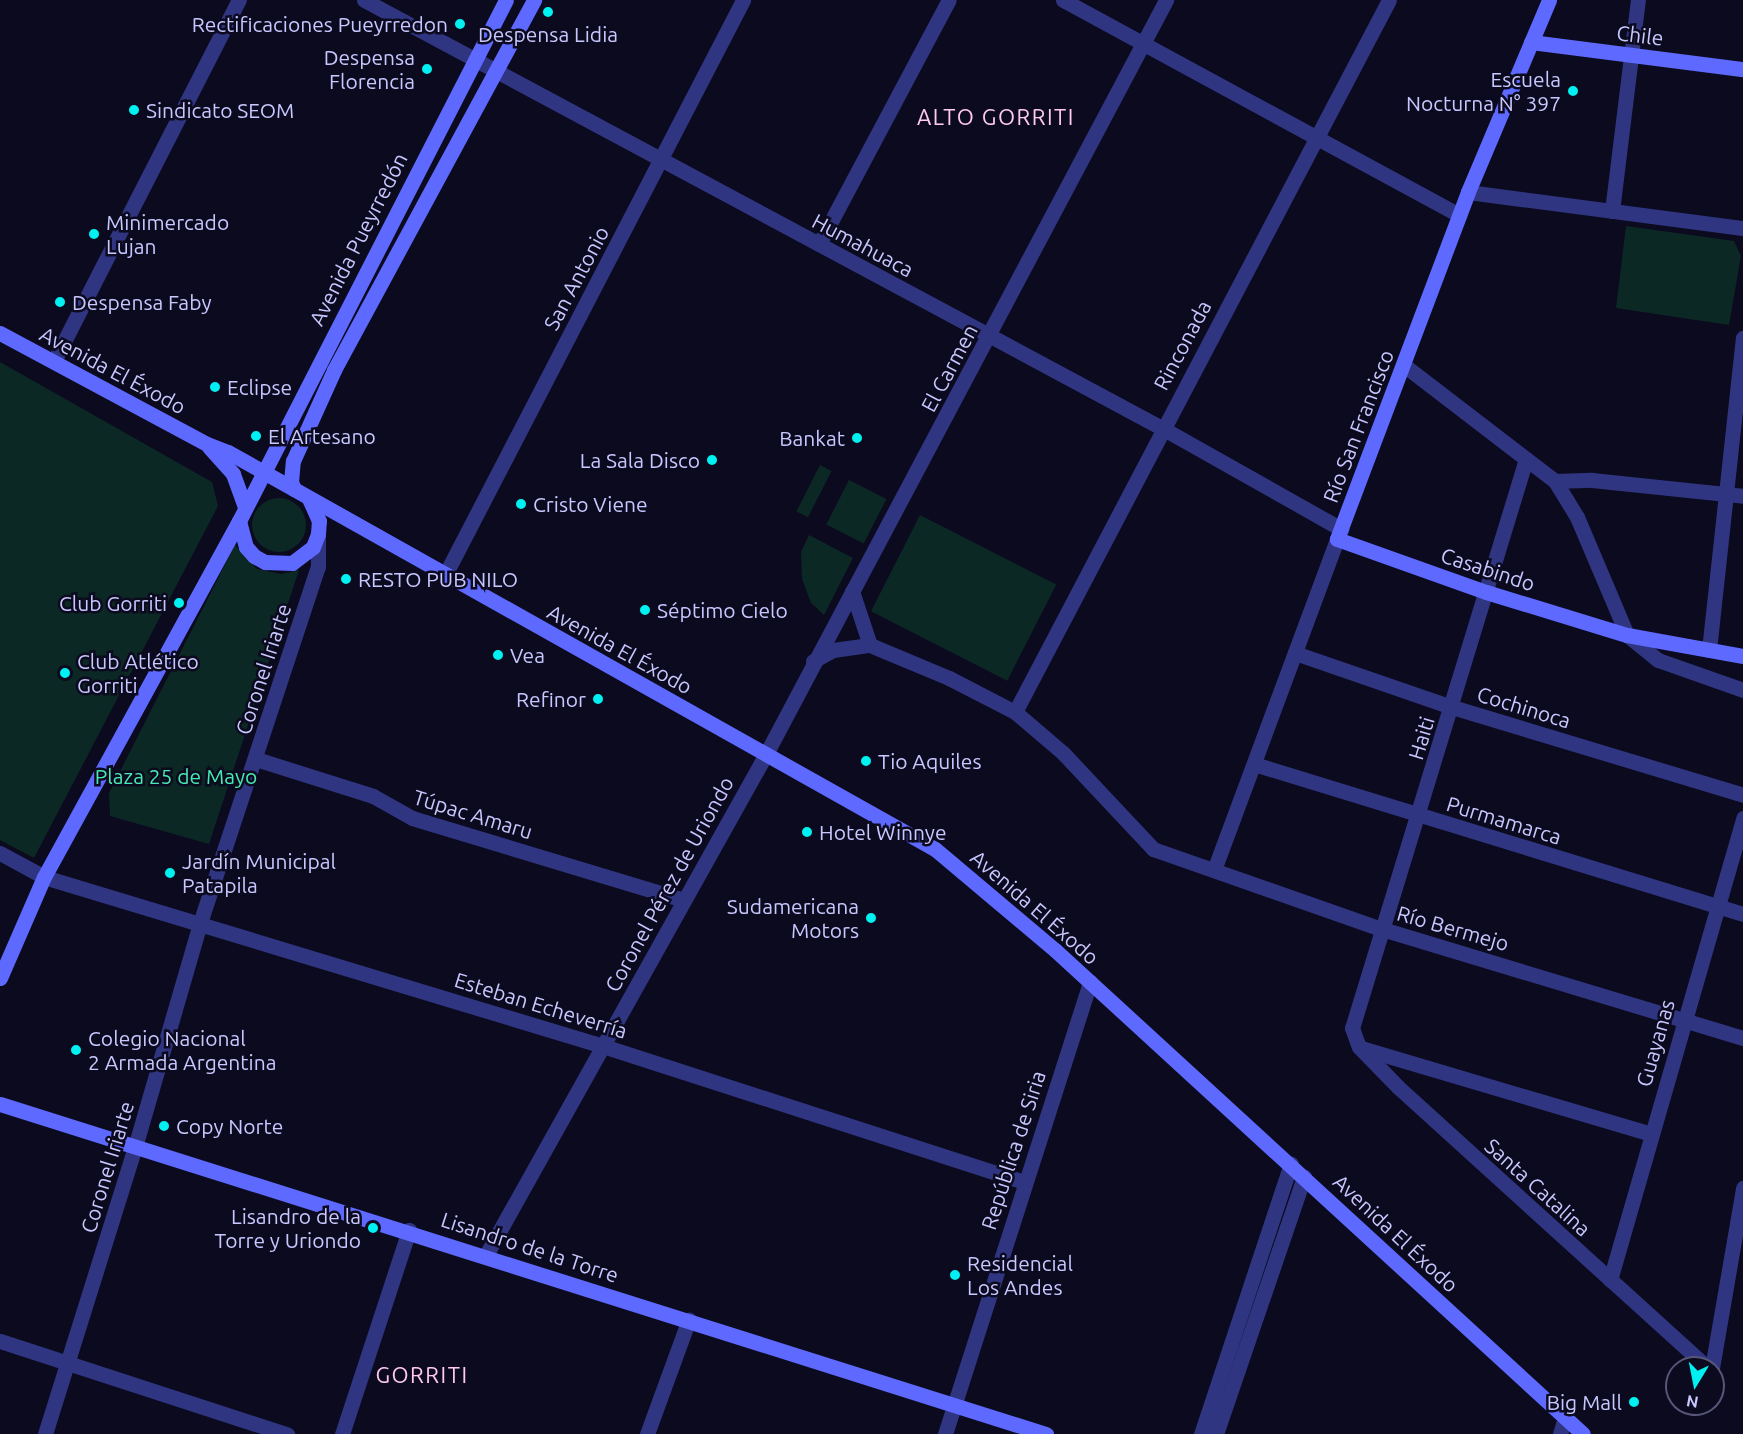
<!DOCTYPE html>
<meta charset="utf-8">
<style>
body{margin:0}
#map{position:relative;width:1743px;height:1434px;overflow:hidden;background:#0b0a1e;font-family:Ubuntu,sans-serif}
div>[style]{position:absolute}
.green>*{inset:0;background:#0c2825;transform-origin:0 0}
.round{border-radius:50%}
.street>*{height:15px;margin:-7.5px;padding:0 7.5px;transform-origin:7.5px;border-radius:7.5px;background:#303582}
.secondary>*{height:15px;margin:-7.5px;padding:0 7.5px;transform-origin:7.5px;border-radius:7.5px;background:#5e69ff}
.dots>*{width:16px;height:16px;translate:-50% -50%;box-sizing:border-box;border:3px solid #0b0a1e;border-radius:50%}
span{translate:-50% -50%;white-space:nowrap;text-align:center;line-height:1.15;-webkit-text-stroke:5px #0b0a1e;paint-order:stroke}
.poi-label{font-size:21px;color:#c8c7ff}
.right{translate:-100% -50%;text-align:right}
.left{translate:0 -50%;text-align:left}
.street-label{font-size:21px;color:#c8c7ff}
.park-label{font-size:21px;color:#48eab2}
.neighbourhood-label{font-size:22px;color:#ffc9f0;letter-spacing:1.5px}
.north{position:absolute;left:1665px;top:1356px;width:60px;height:60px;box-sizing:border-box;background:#0b0a1e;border:2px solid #575678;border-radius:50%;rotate:190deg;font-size:16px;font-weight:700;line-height:24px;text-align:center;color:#c8c7ff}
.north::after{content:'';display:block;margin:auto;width:21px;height:27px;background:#00f1f2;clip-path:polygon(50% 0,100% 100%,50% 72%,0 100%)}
</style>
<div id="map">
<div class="green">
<div style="clip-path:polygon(1626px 226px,1734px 241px,1741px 256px,1729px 325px,1616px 308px)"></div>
<div style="clip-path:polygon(0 362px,212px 482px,218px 506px,34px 858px,0 840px)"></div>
<div style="left:820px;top:465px;width:13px;height:52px;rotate:27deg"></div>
<div style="left:849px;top:480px;width:42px;height:50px;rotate:27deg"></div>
<div class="round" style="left:252px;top:498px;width:54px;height:54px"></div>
<div style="left:920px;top:515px;width:153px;height:108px;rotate:27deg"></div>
<div style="clip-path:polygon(809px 535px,853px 558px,824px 615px,811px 603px,802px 579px,801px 552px)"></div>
<div style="clip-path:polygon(235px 545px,257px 569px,281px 574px,299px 570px,209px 844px,110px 816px,109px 793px)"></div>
</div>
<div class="street">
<div style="left:364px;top:0;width:906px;rotate:28.21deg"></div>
<div style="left:1162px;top:428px;width:206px;rotate:29.4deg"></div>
<div style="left:1063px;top:0;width:451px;rotate:28.5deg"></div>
<div style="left:1468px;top:192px;width:277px;rotate:7.5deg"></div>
<div style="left:1612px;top:211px;width:213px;rotate:-83deg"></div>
<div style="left:819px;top:244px;width:276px;rotate:-62deg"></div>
<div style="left:54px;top:361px;width:406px;rotate:-62.9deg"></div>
<div style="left:1405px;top:366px;width:189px;rotate:37.5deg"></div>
<div style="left:1555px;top:481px;width:42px;rotate:58.6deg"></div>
<div style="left:1577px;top:517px;width:128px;rotate:67deg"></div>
<div style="left:1627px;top:635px;width:40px;rotate:39deg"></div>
<div style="left:1658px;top:660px;width:90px;rotate:19.4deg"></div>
<div style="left:1526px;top:459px;width:595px;rotate:107deg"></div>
<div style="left:1352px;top:1028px;width:20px;rotate:70deg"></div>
<div style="left:1359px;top:1047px;width:56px;rotate:45.7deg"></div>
<div style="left:1398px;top:1087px;width:418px;rotate:42.2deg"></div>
<div style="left:1555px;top:481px;width:37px;rotate:-2deg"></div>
<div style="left:1592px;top:480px;width:152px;rotate:6deg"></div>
<div style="left:445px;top:575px;width:648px;rotate:-62.6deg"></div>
<div style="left:852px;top:591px;width:57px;rotate:71.6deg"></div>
<div style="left:1709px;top:650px;width:314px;rotate:-83.8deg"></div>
<div style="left:1295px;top:653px;width:166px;rotate:19deg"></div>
<div style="left:1452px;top:707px;width:304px;rotate:16.8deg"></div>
<div style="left:813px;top:661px;width:23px;rotate:-29deg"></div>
<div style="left:833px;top:650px;width:37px;rotate:-8deg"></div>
<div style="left:870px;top:645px;width:86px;rotate:22.7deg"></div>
<div style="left:949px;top:678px;width:74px;rotate:27.3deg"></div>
<div style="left:1015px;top:712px;width:63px;rotate:40.5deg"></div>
<div style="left:1063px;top:753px;width:132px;rotate:46.8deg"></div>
<div style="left:1153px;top:849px;width:243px;rotate:19.3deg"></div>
<div style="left:1382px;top:929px;width:377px;rotate:16.8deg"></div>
<div style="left:1015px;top:712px;width:804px;rotate:-62.29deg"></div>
<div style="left:256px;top:759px;width:123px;rotate:17.5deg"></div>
<div style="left:373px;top:796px;width:45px;rotate:29.4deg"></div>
<div style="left:412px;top:818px;width:283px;rotate:16.8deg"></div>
<div style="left:1254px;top:764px;width:511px;rotate:17.05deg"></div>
<div style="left:0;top:853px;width:50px;rotate:28.6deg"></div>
<div style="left:44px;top:877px;width:584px;rotate:16.82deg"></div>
<div style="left:603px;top:1046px;width:441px;rotate:17.9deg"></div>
<div style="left:1214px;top:870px;width:353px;rotate:-69.6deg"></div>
<div style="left:1361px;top:1048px;width:302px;rotate:16.5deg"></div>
<div style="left:486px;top:1255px;width:574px;rotate:-60.8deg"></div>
<div style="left:766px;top:754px;width:854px;rotate:-62.05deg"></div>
<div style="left:1610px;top:1280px;width:481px;rotate:-73.9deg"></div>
<div style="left:0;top:1341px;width:302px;rotate:18deg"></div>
<div style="left:1712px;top:1368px;width:183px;rotate:-80.2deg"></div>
<div style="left:45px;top:1434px;width:301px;rotate:-72.6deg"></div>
<div style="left:135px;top:1147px;width:233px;rotate:-73.8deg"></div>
<div style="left:200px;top:923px;width:375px;rotate:-71.7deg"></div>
<div style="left:318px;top:567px;width:33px;rotate:-90deg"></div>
<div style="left:342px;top:1434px;width:215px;rotate:-71.8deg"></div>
<div style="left:647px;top:1434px;width:122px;rotate:-69.9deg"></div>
<div style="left:945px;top:1434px;width:475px;rotate:-72.2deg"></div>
<div style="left:1201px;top:1434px;width:285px;rotate:-71.6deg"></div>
<div style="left:1216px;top:1434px;width:272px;rotate:-71.1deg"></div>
<div style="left:1560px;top:1434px;width:17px;rotate:-73deg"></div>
</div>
<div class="secondary">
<div style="left:1549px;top:0;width:208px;rotate:112.9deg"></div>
<div style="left:1468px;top:192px;width:371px;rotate:110.7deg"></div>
<div style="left:1337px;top:539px;width:158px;rotate:19.6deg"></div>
<div style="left:1486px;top:592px;width:147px;rotate:17deg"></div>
<div style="left:1627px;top:635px;width:118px;rotate:10.3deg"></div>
<div style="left:1531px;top:42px;width:214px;rotate:7.3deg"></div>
<div style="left:0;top:333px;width:235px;rotate:28.2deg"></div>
<div style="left:207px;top:444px;width:22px;rotate:21deg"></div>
<div style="left:228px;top:452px;width:811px;rotate:29.32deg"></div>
<div style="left:935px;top:849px;width:157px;rotate:40.1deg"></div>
<div style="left:1055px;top:950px;width:716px;rotate:42.51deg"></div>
<div style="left:209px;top:447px;width:36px;rotate:48deg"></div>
<div style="left:233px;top:474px;width:35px;rotate:70deg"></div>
<div style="left:294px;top:489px;width:8px;rotate:-113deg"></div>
<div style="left:291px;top:482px;width:21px;rotate:-85deg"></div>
<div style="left:293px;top:461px;width:100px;rotate:-65.7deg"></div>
<div style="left:334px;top:370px;width:421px;rotate:-61.6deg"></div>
<div style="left:239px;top:521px;width:27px;rotate:75deg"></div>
<div style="left:246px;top:547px;width:12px;rotate:48deg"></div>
<div style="left:254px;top:556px;width:13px;rotate:29deg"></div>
<div style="left:265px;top:562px;width:27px;rotate:2deg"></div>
<div style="left:292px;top:563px;width:26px;rotate:-37deg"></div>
<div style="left:313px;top:547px;width:14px;rotate:-69deg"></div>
<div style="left:318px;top:534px;width:13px;rotate:-86deg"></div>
<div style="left:319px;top:521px;width:24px;rotate:-114deg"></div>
<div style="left:0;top:978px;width:110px;rotate:-66.5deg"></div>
<div style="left:44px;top:877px;width:406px;rotate:-61.3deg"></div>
<div style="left:239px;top:521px;width:585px;rotate:-62.87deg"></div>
<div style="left:0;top:1104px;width:1097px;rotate:17.51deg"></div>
</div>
<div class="dots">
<div style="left:548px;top:12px;background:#00f1f2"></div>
<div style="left:460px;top:24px;background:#00f1f2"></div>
<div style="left:427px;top:69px;background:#00f1f2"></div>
<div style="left:1573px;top:91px;background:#00f1f2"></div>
<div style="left:134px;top:110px;background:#00f1f2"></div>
<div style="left:94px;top:234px;background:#00f1f2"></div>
<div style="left:60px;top:302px;background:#00f1f2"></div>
<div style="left:215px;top:387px;background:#00f1f2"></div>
<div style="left:256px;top:436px;background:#00f1f2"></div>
<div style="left:857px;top:438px;background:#00f1f2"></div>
<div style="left:712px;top:460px;background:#00f1f2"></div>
<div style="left:521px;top:504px;background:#00f1f2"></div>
<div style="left:346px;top:579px;background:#00f1f2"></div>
<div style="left:179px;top:603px;background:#00f1f2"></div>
<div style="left:645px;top:610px;background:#00f1f2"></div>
<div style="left:498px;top:655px;background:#00f1f2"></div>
<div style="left:65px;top:673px;background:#00f1f2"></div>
<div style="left:598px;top:699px;background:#00f1f2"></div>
<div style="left:866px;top:761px;background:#00f1f2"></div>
<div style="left:807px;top:832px;background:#00f1f2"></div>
<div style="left:170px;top:873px;background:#00f1f2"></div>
<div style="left:871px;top:918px;background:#00f1f2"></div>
<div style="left:76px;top:1050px;background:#00f1f2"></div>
<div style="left:164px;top:1126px;background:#00f1f2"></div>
<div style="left:373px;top:1228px;background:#00f1f2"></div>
<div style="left:955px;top:1275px;background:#00f1f2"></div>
<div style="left:1634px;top:1402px;background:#00f1f2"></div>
</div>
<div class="poi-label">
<span class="right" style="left:448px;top:24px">Rectificaciones Pueyrredon</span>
<span style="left:548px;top:34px">Despensa Lidia</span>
<span class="right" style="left:415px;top:69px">Despensa<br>Florencia</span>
<span class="right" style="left:1561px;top:91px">Escuela<br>Nocturna N° 397</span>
<span class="left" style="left:146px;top:110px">Sindicato SEOM</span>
<span class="left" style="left:106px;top:234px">Minimercado<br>Lujan</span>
<span class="left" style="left:72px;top:302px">Despensa Faby</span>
<span class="left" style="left:227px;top:387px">Eclipse</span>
<span class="left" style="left:268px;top:436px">El Artesano</span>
<span class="right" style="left:845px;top:438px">Bankat</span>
<span class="right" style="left:700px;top:460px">La Sala Disco</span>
<span class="left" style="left:533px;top:504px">Cristo Viene</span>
<span class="left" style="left:358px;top:579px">RESTO PUB NILO</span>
<span class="right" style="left:167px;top:603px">Club Gorriti</span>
<span class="left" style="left:657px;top:610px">Séptimo Cielo</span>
<span class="left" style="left:510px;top:655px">Vea</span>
<span class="left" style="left:77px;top:673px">Club Atlético<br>Gorriti</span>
<span class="right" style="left:586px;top:699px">Refinor</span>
<span class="left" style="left:878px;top:761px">Tio Aquiles</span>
<span class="left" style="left:819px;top:832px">Hotel Winnye</span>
<span class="left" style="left:182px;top:873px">Jardín Municipal<br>Patapila</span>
<span class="right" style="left:859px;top:918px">Sudamericana<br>Motors</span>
<span class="left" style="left:88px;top:1050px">Colegio Nacional<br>2 Armada Argentina</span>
<span class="left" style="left:176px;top:1126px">Copy Norte</span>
<span class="right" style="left:361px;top:1228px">Lisandro de la<br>Torre y Uriondo</span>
<span class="left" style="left:967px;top:1275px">Residencial<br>Los Andes</span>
<span class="right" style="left:1622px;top:1402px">Big Mall</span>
</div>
<div class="street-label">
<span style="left:1640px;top:35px;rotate:7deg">Chile</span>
<span style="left:358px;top:239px;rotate:-63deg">Avenida Pueyrredón</span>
<span style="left:863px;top:245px;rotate:28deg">Humahuaca</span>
<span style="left:576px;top:278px;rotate:-62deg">San Antonio</span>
<span style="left:1182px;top:345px;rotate:-62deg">Rinconada</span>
<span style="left:949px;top:368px;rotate:-62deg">El Carmen</span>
<span style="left:113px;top:370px;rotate:28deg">Avenida El Éxodo</span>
<span style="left:1358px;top:426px;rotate:-69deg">Río San Francisco</span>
<span style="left:1488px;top:569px;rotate:18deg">Casabindo</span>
<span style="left:620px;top:649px;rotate:29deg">Avenida El Éxodo</span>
<span style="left:263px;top:669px;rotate:-72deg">Coronel Iriarte</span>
<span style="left:1524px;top:707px;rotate:17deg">Cochinoca</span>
<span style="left:1421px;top:738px;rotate:-73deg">Haiti</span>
<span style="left:473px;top:814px;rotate:17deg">Túpac Amaru</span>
<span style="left:1504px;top:820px;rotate:17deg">Purmamarca</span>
<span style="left:669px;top:884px;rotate:-61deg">Coronel Pérez de Uriondo</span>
<span style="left:1035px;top:907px;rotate:41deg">Avenida El Éxodo</span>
<span style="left:1453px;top:928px;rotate:16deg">Río Bermejo</span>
<span style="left:541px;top:1005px;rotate:17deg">Esteban Echeverría</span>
<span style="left:1655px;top:1043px;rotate:-74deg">Guayanas</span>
<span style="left:1013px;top:1150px;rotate:-72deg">República de Siria</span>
<span style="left:107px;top:1167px;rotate:-73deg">Coronel Iriarte</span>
<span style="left:1538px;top:1187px;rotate:42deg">Santa Catalina</span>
<span style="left:1396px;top:1233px;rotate:43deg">Avenida El Éxodo</span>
<span style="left:530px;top:1247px;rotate:18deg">Lisandro de la Torre</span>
</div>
<div class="park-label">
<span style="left:176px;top:776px">Plaza 25 de Mayo</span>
</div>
<div class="neighbourhood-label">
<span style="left:996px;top:117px">ALTO GORRITI</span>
<span style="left:422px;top:1375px">GORRITI</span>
</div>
<div class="north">N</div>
</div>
